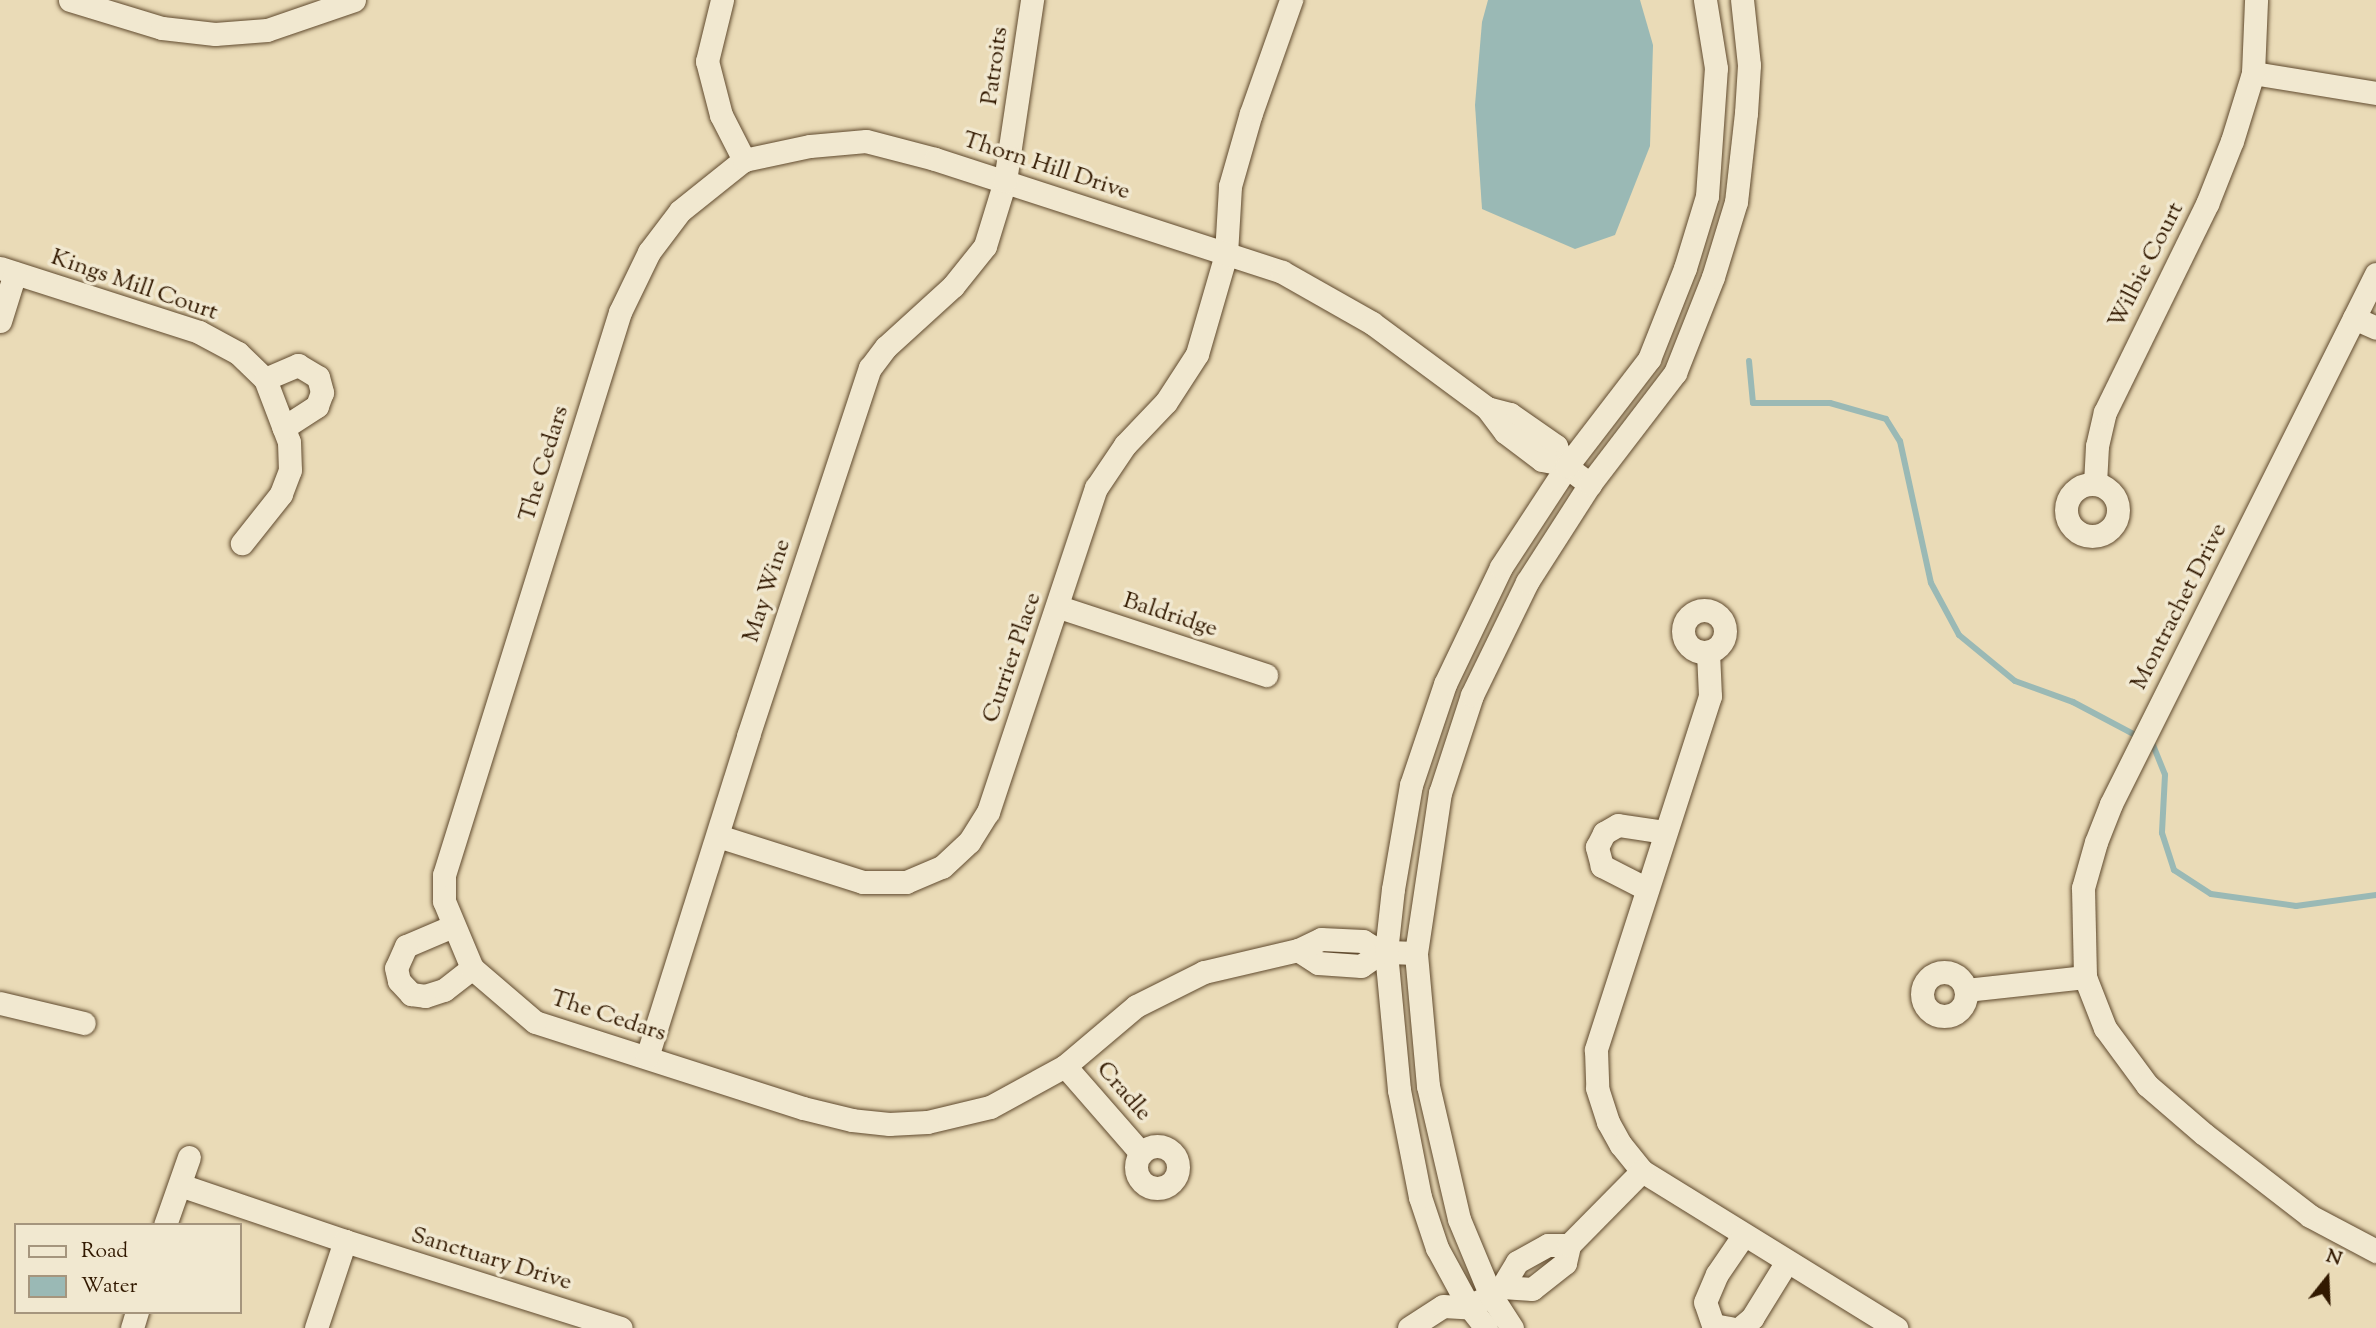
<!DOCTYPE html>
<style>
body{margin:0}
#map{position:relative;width:2376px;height:1328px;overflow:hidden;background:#eadbb7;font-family:"Sorts Mill Goudy",serif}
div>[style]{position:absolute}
.water>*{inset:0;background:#9ab9b5}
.stream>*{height:6px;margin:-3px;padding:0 3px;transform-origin:3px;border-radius:3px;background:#9ab9b5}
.roads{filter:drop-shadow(0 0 2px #604a2e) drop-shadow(0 0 2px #604a2e)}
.street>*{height:23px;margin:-11.5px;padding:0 11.5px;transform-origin:11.5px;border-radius:11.5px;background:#f1e8d0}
.street>.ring{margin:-11.5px;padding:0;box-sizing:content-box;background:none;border:23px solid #f1e8d0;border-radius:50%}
span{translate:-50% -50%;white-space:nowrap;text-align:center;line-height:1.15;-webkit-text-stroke:7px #f1e8d0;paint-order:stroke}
.street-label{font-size:24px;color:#321900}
.legend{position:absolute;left:14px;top:1223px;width:228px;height:91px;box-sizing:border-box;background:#f1e8d0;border:2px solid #a5957d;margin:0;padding:9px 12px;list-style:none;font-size:21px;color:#321900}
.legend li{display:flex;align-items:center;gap:14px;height:35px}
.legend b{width:35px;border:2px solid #a5957d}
.north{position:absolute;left:2292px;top:1244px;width:70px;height:70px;-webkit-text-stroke:5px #f1e8d0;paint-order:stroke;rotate:18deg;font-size:19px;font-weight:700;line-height:28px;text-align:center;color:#321900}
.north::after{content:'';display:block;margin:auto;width:24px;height:32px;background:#321900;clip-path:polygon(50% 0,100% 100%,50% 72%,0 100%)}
</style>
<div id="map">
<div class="water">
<div style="clip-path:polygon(1488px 0,1640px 0,1653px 45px,1650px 146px,1615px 235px,1575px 249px,1482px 209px,1475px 105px,1482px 22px)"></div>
</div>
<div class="stream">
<div style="left:1749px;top:361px;width:42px;rotate:84.6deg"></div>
<div style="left:1753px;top:403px;width:77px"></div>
<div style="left:1830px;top:403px;width:58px;rotate:15.9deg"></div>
<div style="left:1886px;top:419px;width:26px;rotate:58deg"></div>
<div style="left:1900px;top:441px;width:145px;rotate:77.7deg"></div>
<div style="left:1931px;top:583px;width:59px;rotate:61.7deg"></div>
<div style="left:1959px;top:635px;width:72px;rotate:39.4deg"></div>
<div style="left:2015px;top:681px;width:62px;rotate:19.9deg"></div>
<div style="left:2073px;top:702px;width:75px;rotate:27.9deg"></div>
<div style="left:2148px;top:743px;width:5px;rotate:22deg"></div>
<div style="left:2153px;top:745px;width:32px;rotate:68deg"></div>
<div style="left:2165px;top:775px;width:58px;rotate:93deg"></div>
<div style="left:2162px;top:833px;width:39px;rotate:72deg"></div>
<div style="left:2174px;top:870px;width:44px;rotate:33deg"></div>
<div style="left:2211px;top:894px;width:86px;rotate:8deg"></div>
<div style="left:2296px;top:906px;width:81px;rotate:-7.8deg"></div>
</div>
<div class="roads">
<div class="street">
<div style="left:70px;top:0;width:96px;rotate:16.9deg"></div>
<div style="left:162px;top:28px;width:53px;rotate:6.5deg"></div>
<div style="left:215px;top:34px;width:52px;rotate:-4.4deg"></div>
<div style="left:267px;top:30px;width:92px;rotate:-19deg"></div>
<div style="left:722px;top:0;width:63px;rotate:103.8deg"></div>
<div style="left:707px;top:61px;width:56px;rotate:75.5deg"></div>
<div style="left:721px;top:115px;width:51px;rotate:62.9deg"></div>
<div style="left:2253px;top:73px;width:125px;rotate:9.2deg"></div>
<div style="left:0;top:268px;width:209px;rotate:17.8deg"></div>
<div style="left:199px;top:332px;width:44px;rotate:28.3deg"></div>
<div style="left:238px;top:353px;width:37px;rotate:44deg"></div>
<div style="left:265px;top:379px;width:67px;rotate:69.1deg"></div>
<div style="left:289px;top:442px;width:28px;rotate:88deg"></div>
<div style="left:290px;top:470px;width:26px;rotate:111deg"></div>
<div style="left:281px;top:494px;width:63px;rotate:128.5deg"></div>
<div style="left:2376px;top:274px;width:593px;rotate:116.57deg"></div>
<div style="left:2111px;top:804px;width:41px;rotate:111.5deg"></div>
<div style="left:2096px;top:842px;width:48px;rotate:105.8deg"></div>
<div style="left:2083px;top:888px;width:89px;rotate:88.7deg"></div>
<div style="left:2085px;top:977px;width:55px;rotate:68.6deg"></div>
<div style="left:2105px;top:1028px;width:71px;rotate:53.6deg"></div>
<div style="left:2147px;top:1085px;width:75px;rotate:40.7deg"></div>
<div style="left:2204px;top:1134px;width:134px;rotate:37.7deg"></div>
<div style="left:2310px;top:1216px;width:75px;rotate:27.9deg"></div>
<div style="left:2354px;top:318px;width:24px;rotate:24deg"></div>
<div style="left:0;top:321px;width:50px;rotate:-72.6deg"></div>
<div style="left:265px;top:379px;width:36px;rotate:-23deg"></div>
<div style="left:298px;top:365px;width:23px;rotate:31deg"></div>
<div style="left:318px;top:377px;width:16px;rotate:75deg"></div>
<div style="left:322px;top:392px;width:15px;rotate:110deg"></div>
<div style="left:317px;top:406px;width:40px;rotate:147.1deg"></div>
<div style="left:1487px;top:408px;width:24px;rotate:15deg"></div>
<div style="left:1510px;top:414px;width:56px;rotate:34.8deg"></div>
<div style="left:1556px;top:446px;width:19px;rotate:69deg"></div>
<div class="ring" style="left:2066px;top:484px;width:29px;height:29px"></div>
<div style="left:2095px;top:484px;width:38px;rotate:-87deg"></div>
<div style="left:2097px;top:446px;width:35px;rotate:-77deg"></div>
<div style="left:2105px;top:412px;width:232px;rotate:-63.9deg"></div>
<div style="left:2207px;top:204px;width:68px;rotate:-68.4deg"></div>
<div style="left:2232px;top:141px;width:71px;rotate:-72.8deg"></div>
<div style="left:2253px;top:73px;width:73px;rotate:-87.6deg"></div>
<div style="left:1059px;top:607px;width:218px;rotate:18.2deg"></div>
<div class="ring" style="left:1683px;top:610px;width:19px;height:19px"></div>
<div style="left:1708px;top:652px;width:44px;rotate:87.4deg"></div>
<div style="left:1710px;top:696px;width:372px;rotate:107.9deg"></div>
<div style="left:1596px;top:1050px;width:38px;rotate:88deg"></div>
<div style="left:1597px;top:1088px;width:36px;rotate:72deg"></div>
<div style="left:1608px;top:1122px;width:26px;rotate:61deg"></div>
<div style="left:1621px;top:1145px;width:33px;rotate:51deg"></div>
<div style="left:1642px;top:1171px;width:299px;rotate:31.7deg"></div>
<div style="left:718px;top:836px;width:152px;rotate:17.6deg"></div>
<div style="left:863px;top:882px;width:43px"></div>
<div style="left:906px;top:882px;width:39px;rotate:-23deg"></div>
<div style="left:942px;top:867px;width:37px;rotate:-43deg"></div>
<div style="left:969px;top:842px;width:36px;rotate:-58deg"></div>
<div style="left:988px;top:812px;width:342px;rotate:-71.6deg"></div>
<div style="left:1096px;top:488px;width:52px;rotate:-56deg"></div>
<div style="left:1125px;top:445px;width:59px;rotate:-46.4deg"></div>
<div style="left:1166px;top:402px;width:57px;rotate:-57.1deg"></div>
<div style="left:1197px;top:354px;width:104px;rotate:-73.8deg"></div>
<div style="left:1226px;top:254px;width:68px;rotate:-86.6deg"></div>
<div style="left:1230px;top:186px;width:76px;rotate:-74deg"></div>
<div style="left:1251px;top:113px;width:120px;rotate:-70.5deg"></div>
<div style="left:1647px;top:889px;width:51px;rotate:-152.9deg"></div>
<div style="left:1602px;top:866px;width:20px;rotate:-105deg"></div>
<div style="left:1597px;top:847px;width:16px;rotate:-63deg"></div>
<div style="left:1604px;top:833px;width:16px;rotate:-30deg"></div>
<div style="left:1618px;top:825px;width:48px;rotate:8.5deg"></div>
<div style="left:453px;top:926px;width:51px;rotate:156.9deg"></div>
<div style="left:406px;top:946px;width:24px;rotate:114deg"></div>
<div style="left:396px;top:968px;width:13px;rotate:77deg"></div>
<div style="left:399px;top:981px;width:18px;rotate:47deg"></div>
<div style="left:411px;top:994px;width:14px;rotate:8deg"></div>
<div style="left:425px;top:996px;width:20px;rotate:-18deg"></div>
<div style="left:444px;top:990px;width:36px;rotate:-38deg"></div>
<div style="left:1298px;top:950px;width:24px;rotate:33deg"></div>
<div style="left:1318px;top:963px;width:43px;rotate:4deg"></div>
<div style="left:1361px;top:966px;width:24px;rotate:-35deg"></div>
<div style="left:1416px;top:953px;width:35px;rotate:-178deg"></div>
<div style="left:1381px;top:952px;width:21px;rotate:-149deg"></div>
<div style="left:1363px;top:941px;width:42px;rotate:-177.3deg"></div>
<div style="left:1321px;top:939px;width:25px;rotate:154deg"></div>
<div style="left:1298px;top:950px;width:97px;rotate:166.8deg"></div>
<div style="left:1204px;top:972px;width:76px;rotate:153.4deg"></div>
<div style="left:1136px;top:1006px;width:93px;rotate:139.8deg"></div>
<div style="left:1065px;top:1066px;width:85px;rotate:151.3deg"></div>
<div style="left:990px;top:1107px;width:65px;rotate:166.6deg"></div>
<div style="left:927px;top:1122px;width:38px;rotate:177deg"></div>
<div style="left:889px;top:1124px;width:37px;rotate:-174deg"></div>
<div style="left:852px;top:1120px;width:50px;rotate:-166.2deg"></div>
<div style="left:803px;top:1108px;width:281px;rotate:-162.2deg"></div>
<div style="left:535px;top:1022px;width:83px;rotate:-139.4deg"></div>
<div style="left:472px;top:968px;width:73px;rotate:-112.7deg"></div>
<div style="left:444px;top:901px;width:26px;rotate:-90deg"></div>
<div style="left:444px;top:875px;width:590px;rotate:-72.64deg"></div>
<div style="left:620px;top:312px;width:67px;rotate:-64.2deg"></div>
<div style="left:649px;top:252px;width:51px;rotate:-52.9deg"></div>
<div style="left:680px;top:211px;width:82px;rotate:-38.6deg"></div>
<div style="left:744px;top:160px;width:67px;rotate:-12deg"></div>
<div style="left:810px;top:146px;width:56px;rotate:-5.1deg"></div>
<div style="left:866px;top:141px;width:71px;rotate:14.6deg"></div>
<div style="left:935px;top:159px;width:365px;rotate:18deg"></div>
<div style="left:1282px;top:272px;width:103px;rotate:29.5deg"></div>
<div style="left:1372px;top:323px;width:143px;rotate:36.5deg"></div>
<div style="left:1487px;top:408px;width:30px;rotate:53deg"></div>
<div style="left:1505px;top:432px;width:46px;rotate:37.1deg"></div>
<div style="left:1542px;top:460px;width:21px;rotate:11deg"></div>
<div style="left:1563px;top:464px;width:34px;rotate:37deg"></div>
<div class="ring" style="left:1922px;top:972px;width:21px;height:21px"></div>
<div style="left:1966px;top:990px;width:120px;rotate:-6.2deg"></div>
<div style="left:0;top:1003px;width:86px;rotate:13.4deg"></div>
<div style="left:647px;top:1057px;width:337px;rotate:-72.5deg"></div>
<div style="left:748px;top:736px;width:388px;rotate:-71.7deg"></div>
<div style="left:870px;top:368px;width:26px;rotate:-53deg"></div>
<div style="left:886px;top:347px;width:91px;rotate:-42.3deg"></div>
<div style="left:953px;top:286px;width:51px;rotate:-51.3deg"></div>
<div style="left:985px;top:246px;width:68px;rotate:-72.9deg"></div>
<div style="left:1005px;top:181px;width:183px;rotate:-81.5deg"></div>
<div style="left:1065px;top:1066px;width:116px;rotate:48.9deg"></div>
<div class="ring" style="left:1136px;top:1146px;width:19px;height:19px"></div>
<div style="left:180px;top:1185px;width:174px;rotate:18.7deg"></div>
<div style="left:345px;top:1241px;width:289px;rotate:17.5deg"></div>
<div style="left:165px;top:1225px;width:72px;rotate:-70.6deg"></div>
<div style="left:1502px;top:1287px;width:30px;rotate:4deg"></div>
<div style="left:1532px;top:1289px;width:42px;rotate:-38.2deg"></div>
<div style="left:1565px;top:1263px;width:18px;rotate:-77deg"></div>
<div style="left:132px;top:1328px;width:17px;rotate:-73deg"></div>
<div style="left:316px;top:1328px;width:92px;rotate:-71.6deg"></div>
<div style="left:1409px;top:1328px;width:40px;rotate:-32.9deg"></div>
<div style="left:1443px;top:1306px;width:22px;rotate:3deg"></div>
<div style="left:1465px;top:1307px;width:28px;rotate:-23deg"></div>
<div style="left:1491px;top:1296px;width:14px;rotate:-39deg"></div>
<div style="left:1502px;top:1287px;width:29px;rotate:-59deg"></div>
<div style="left:1517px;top:1262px;width:35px;rotate:-29deg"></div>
<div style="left:1548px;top:1245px;width:21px"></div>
<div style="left:1569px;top:1245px;width:104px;rotate:-45.4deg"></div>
<div style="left:1486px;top:1328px;width:29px;rotate:-128deg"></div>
<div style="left:1468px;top:1305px;width:65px;rotate:-118.5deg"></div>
<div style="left:1437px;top:1248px;width:54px;rotate:-108.4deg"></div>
<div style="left:1420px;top:1197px;width:109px;rotate:-101.1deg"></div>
<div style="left:1399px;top:1090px;width:139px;rotate:-95.4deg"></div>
<div style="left:1386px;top:952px;width:63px;rotate:-83.7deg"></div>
<div style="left:1393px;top:889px;width:106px;rotate:-80.2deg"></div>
<div style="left:1411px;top:785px;width:107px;rotate:-71.4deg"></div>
<div style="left:1445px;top:684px;width:130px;rotate:-64.4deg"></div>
<div style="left:1501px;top:567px;width:121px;rotate:-56.8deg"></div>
<div style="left:1567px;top:466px;width:135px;rotate:-52.5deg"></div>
<div style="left:1649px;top:359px;width:98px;rotate:-68.4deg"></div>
<div style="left:1685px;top:268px;width:75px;rotate:-73deg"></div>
<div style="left:1707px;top:196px;width:128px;rotate:-86deg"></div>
<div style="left:1716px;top:68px;width:69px;rotate:-99.2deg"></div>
<div style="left:1512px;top:1328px;width:38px;rotate:-123deg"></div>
<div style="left:1491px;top:1296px;width:83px;rotate:-112.6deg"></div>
<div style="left:1459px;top:1219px;width:137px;rotate:-103.1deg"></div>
<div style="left:1428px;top:1086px;width:134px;rotate:-95.2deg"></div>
<div style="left:1416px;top:953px;width:162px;rotate:-81.5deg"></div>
<div style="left:1440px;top:793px;width:103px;rotate:-71.9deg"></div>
<div style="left:1472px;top:695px;width:126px;rotate:-64deg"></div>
<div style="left:1527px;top:582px;width:117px;rotate:-57.3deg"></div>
<div style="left:1590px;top:484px;width:140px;rotate:-52.6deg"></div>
<div style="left:1675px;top:373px;width:103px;rotate:-68.4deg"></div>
<div style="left:1713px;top:277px;width:78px;rotate:-73deg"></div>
<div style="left:1736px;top:202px;width:90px;rotate:-83.6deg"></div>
<div style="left:1746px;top:113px;width:48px;rotate:-86.4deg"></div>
<div style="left:1749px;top:65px;width:65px;rotate:-96.1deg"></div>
<div style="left:1730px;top:1328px;width:17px;rotate:-170deg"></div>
<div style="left:1713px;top:1325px;width:24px;rotate:-109deg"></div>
<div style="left:1705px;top:1302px;width:30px;rotate:-67deg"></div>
<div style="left:1717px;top:1274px;width:46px;rotate:-55.6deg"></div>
<div style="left:1740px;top:1328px;width:16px;rotate:-40deg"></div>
<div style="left:1752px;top:1318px;width:65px;rotate:-58.3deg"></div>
</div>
</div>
<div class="street-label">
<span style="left:996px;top:66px;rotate:-82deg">Patroits</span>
<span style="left:1046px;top:167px;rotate:18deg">Thorn Hill Drive</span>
<span style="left:2147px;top:266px;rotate:-63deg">Wilbie Court</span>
<span style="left:134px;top:286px;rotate:19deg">Kings Mill Court</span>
<span style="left:545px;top:464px;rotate:-73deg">The Cedars</span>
<span style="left:768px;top:591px;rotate:-72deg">May Wine</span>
<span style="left:2180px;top:607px;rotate:-63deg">Montrachet Drive</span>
<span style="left:1170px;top:616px;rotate:18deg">Baldridge</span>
<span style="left:1013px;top:658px;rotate:-71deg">Currier Place</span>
<span style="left:608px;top:1017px;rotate:18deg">The Cedars</span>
<span style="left:1123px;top:1092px;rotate:49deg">Cradle</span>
<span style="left:491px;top:1260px;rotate:17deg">Sanctuary Drive</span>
</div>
<ul class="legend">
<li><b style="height:9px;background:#f1e8d0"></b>Road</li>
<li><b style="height:19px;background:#9ab9b5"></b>Water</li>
</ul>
<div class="north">N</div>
</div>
